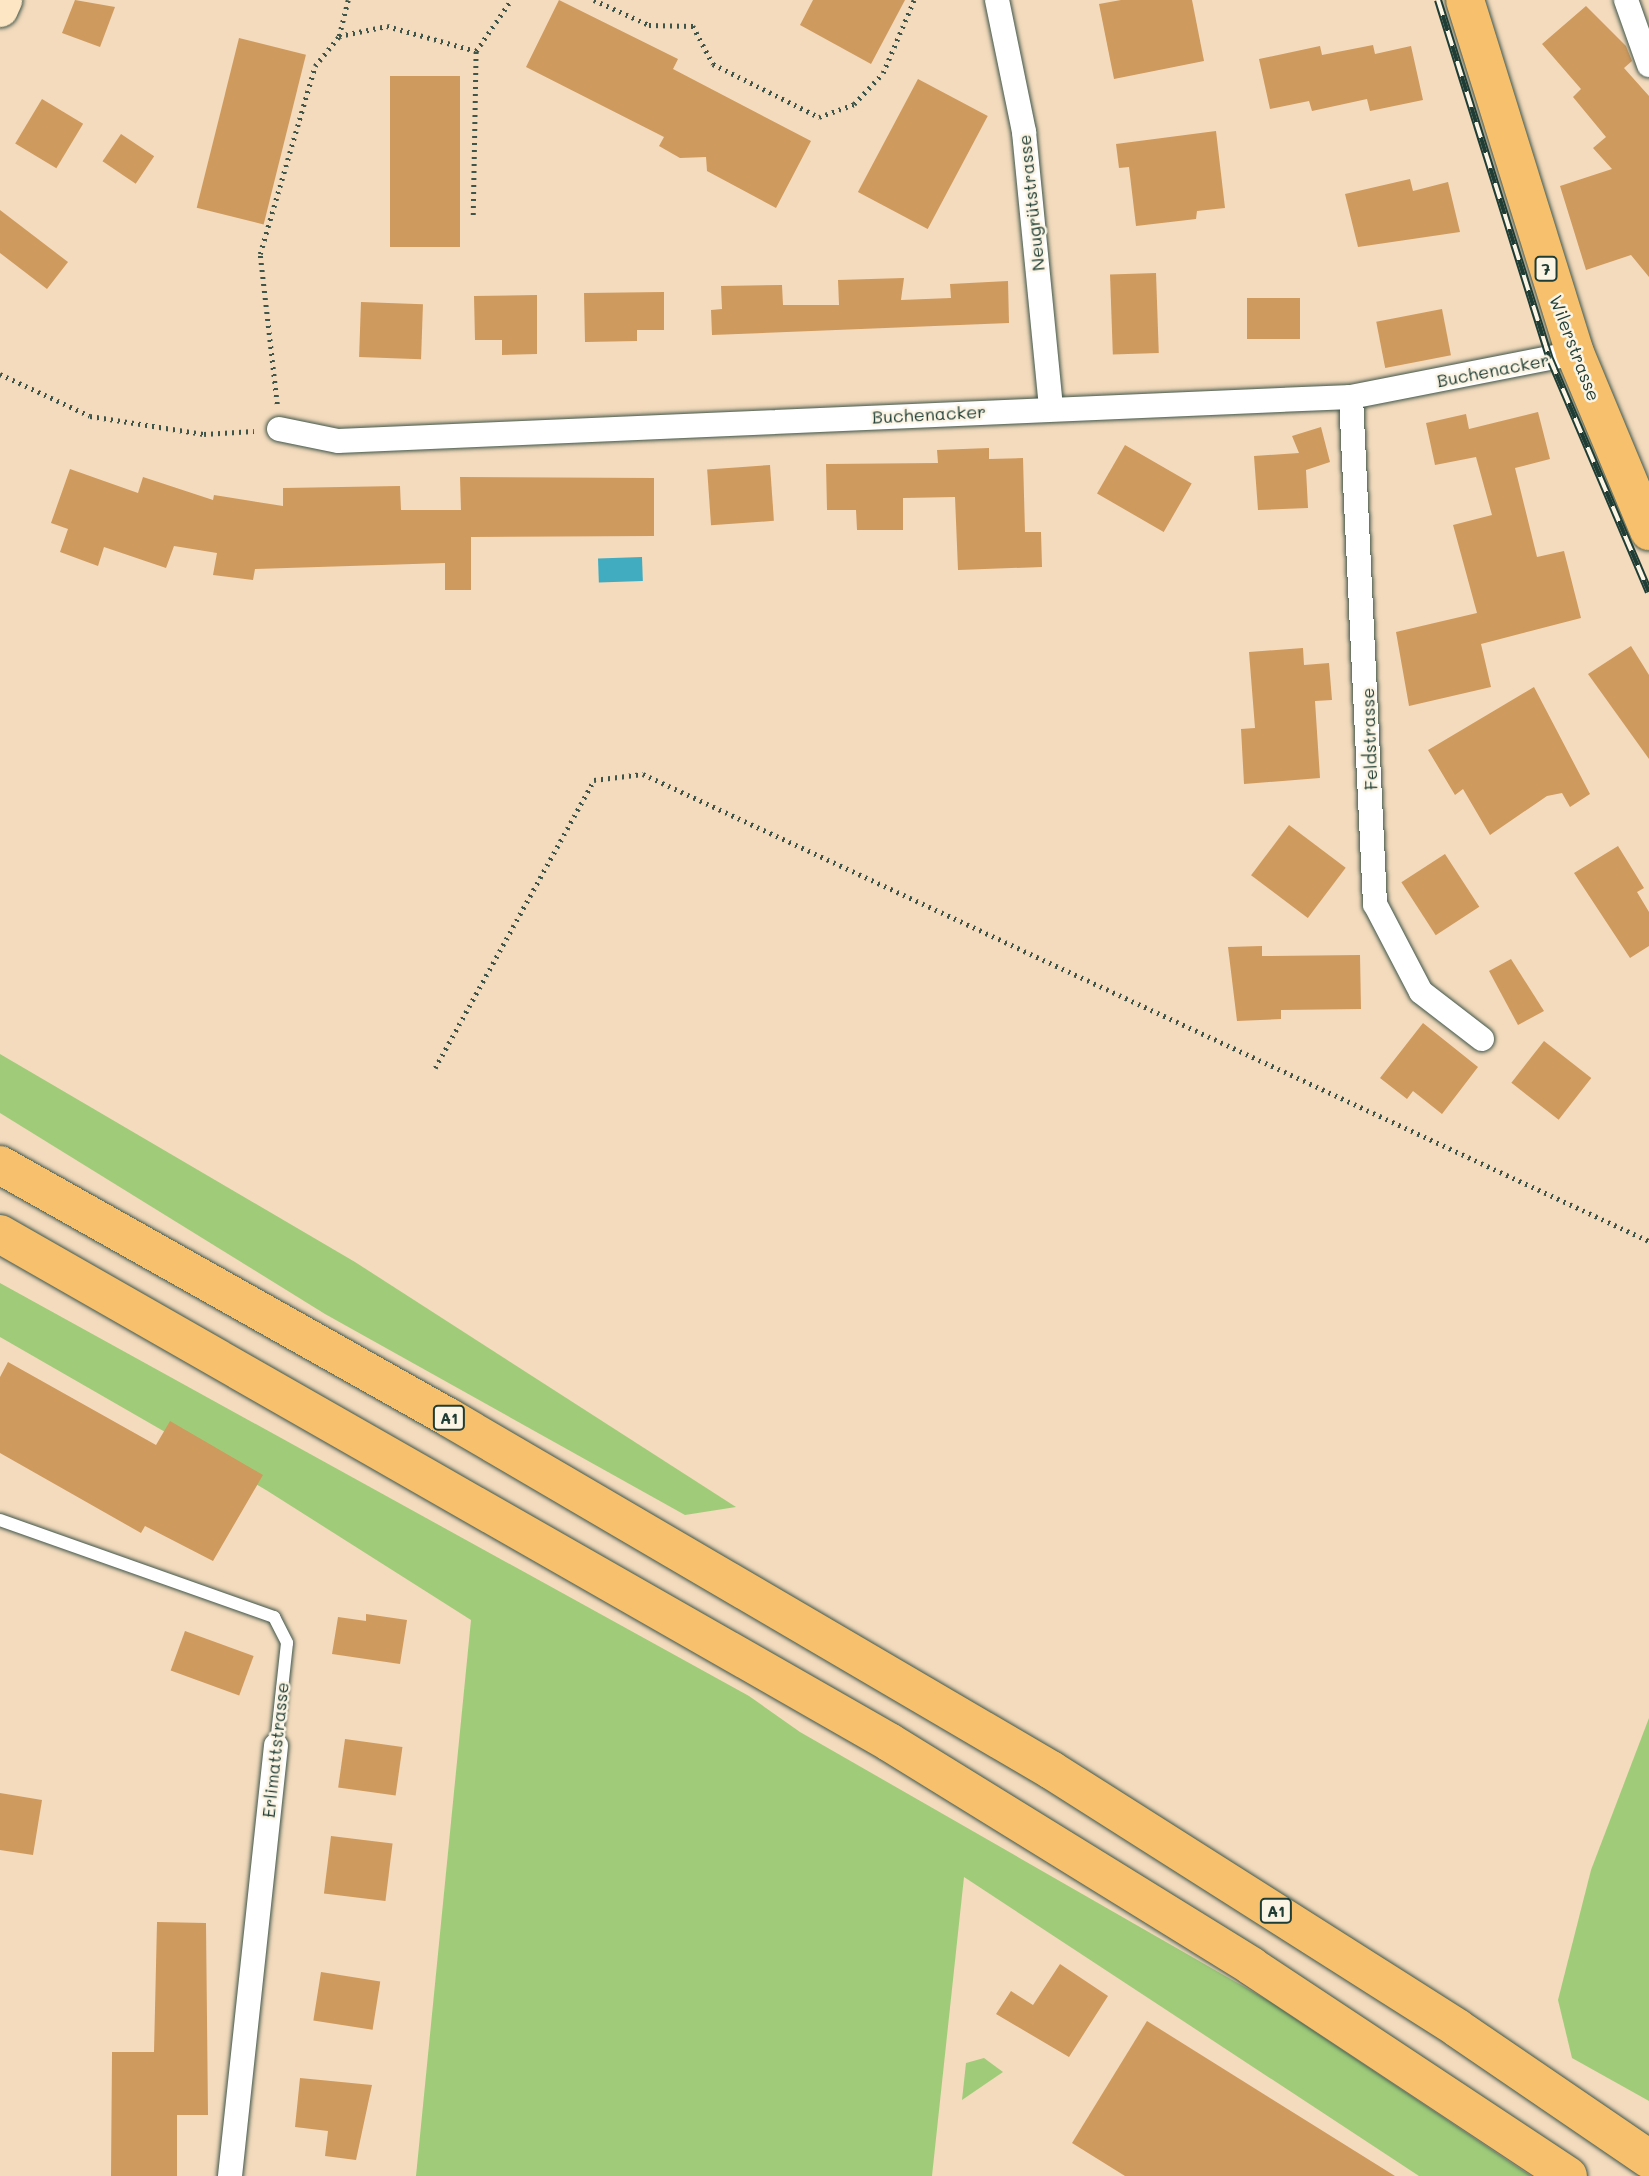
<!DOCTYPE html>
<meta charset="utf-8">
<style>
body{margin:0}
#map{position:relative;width:1649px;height:2176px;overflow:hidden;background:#f4dbbd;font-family:Mali,sans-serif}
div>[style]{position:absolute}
.green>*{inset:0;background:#a0cc7a}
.water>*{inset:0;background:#41abc0;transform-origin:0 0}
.building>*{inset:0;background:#cf9a5d;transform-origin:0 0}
.path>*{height:4.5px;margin-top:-2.25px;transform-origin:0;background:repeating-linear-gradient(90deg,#3f5549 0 2px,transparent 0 7px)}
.roads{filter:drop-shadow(0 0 2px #3f5549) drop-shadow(0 0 2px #3f5549)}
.lane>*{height:12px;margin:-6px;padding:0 6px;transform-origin:6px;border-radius:6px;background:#fff}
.street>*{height:24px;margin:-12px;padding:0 12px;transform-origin:12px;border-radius:12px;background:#fff}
.secondary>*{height:35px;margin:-17.5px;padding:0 17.5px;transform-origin:17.5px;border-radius:17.5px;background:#fce6c4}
.primary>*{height:38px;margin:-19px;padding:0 19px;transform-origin:19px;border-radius:19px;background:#f7c06c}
.highway>*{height:38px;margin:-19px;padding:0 19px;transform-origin:19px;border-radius:19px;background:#f7c06c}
.rail>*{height:8px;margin-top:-4px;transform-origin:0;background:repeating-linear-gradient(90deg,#fcf5e5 0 16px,#1f3d34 0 32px);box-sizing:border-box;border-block:2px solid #1f3d34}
span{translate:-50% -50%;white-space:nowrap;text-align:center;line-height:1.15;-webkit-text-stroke:5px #fcf5e5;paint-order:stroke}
.shield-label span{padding:2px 5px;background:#fcf5e5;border:2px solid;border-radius:5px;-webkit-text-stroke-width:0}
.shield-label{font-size:16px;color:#1f3d34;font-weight:700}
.street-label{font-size:18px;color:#1f3d34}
</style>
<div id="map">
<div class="green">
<div style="clip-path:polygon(0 1054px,355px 1262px,736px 1507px,685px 1515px,325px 1314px,0 1113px)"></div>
<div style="clip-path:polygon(0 1283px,749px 1696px,800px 1732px,1269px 2001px,1531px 2176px,1419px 2176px,964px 1877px,932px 2176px,416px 2176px,471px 1620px,266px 1490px,0 1337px)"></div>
<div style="clip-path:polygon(1649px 1718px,1649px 2101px,1572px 2058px,1558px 2000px,1591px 1870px)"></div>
<div style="clip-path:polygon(984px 2058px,1003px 2072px,962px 2100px,966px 2063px)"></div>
</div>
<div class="water">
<div style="left:642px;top:557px;width:24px;height:44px;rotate:88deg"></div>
</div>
<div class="building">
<div style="clip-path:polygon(75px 0,115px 7px,100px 47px,62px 33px)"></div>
<div style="clip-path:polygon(559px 0,678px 59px,673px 69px,811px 141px,776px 208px,707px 171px,706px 157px,680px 158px,659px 146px,664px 137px,526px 67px)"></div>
<div style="clip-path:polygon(813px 0,905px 0,871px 64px,800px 25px)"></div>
<div style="clip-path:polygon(1121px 0,1192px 0,1204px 61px,1114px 79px,1099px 4px)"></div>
<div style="clip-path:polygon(1586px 6px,1626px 46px,1632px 61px,1624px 68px,1649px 96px,1649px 277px,1631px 255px,1586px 270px,1560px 186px,1612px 169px,1593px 148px,1606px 137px,1573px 97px,1581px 89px,1542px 44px)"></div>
<div style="left:239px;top:38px;width:69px;height:175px;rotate:14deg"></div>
<div style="clip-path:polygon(1373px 45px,1375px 54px,1411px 46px,1423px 100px,1370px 111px,1367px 99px,1312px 111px,1309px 101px,1270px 109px,1259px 59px,1320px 46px,1322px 55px)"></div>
<div style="left:460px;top:76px;width:171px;height:70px;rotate:90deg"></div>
<div style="left:918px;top:79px;width:79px;height:128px;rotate:28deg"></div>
<div style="left:42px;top:99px;width:48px;height:52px;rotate:31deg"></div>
<div style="clip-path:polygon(1216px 131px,1225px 208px,1197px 211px,1196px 219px,1136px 226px,1129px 167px,1119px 168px,1116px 144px)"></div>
<div style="left:121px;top:134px;width:40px;height:33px;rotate:34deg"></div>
<div style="clip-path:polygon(1410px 179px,1413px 191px,1448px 182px,1460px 232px,1358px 247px,1345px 194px)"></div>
<div style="clip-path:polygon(0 210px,68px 262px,47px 289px,0 253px)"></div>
<div style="left:1156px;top:273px;width:80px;height:46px;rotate:88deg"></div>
<div style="clip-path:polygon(904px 278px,901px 300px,951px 298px,950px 284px,1008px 281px,1009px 323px,712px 335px,711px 310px,722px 309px,721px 286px,782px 285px,783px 305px,839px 305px,838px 280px)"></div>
<div style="clip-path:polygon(664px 292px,664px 330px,637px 330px,637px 341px,585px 342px,584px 293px)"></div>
<div style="clip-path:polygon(537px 295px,537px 354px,502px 355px,502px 340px,475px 340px,474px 296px)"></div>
<div style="left:1247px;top:298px;width:53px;height:41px"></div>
<div style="left:361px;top:302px;width:62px;height:55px;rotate:2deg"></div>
<div style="left:1442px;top:309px;width:47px;height:67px;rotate:79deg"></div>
<div style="clip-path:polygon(1538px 412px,1550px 459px,1515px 468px,1537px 557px,1564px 551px,1581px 618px,1481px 644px,1491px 687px,1409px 706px,1396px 632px,1477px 613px,1453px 525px,1492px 515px,1476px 457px,1435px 465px,1426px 423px,1466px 414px,1469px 429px)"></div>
<div style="clip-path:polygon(1321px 427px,1330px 462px,1306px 470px,1308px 508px,1258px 510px,1254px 456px,1299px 453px,1292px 436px)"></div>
<div style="left:1125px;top:445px;width:77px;height:56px;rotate:30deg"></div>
<div style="clip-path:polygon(989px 448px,989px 459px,1023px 458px,1025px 532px,1041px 532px,1042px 567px,958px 570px,955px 497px,903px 498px,903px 530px,857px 530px,856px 510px,827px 510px,826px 464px,938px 463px,937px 450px)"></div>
<div style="left:770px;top:465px;width:56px;height:63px;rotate:86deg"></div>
<div style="clip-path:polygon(70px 469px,138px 493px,143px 477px,213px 500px,214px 495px,283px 506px,283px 488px,400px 486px,401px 510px,461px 510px,460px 477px,654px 478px,654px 536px,471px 537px,471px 590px,445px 590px,445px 563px,255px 569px,253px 580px,213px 575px,217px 553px,174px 546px,166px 568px,104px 547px,98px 566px,60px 552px,68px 529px,51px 523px)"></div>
<div style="clip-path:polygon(1631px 646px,1649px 675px,1649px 759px,1588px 674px)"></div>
<div style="clip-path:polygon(1303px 648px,1304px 665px,1329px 663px,1332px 700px,1315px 701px,1320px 778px,1244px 784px,1241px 729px,1255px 728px,1249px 652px)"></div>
<div style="clip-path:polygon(1534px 687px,1590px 794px,1570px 807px,1562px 793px,1547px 796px,1490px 835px,1463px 789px,1455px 795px,1428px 750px)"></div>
<div style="left:1289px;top:825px;width:71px;height:63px;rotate:37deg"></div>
<div style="clip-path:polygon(1618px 846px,1644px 888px,1637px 892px,1649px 912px,1649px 946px,1630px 958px,1574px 873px)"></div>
<div style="left:1445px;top:854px;width:63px;height:52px;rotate:57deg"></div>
<div style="clip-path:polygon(1262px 946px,1262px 956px,1360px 955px,1361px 1009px,1281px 1010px,1281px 1019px,1237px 1021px,1228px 947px)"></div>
<div style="clip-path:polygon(1511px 959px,1544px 1011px,1518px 1025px,1489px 971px)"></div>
<div style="clip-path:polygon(1423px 1023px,1478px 1067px,1442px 1114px,1413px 1091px,1407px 1099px,1380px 1078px)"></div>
<div style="left:1544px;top:1041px;width:60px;height:53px;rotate:38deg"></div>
<div style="clip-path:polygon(8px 1362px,156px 1445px,170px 1421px,263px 1475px,213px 1561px,145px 1526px,141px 1533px,0 1453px,0 1377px)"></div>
<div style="clip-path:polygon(366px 1614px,407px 1620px,400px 1664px,332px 1654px,338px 1617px,366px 1621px)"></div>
<div style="left:185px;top:1631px;width:73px;height:42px;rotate:20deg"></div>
<div style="left:345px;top:1739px;width:58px;height:49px;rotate:8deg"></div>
<div style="clip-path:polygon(0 1793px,42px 1800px,33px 1855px,0 1850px)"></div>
<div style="left:331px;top:1836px;width:62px;height:58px;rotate:7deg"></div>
<div style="clip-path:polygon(157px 1922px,206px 1923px,208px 2115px,177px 2115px,177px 2176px,111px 2176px,112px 2052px,154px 2052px)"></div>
<div style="clip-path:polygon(1060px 1964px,1108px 1996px,1069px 2057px,996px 2014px,1011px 1991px,1033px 2005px)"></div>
<div style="left:321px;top:1972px;width:60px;height:49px;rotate:9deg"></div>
<div style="clip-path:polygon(1147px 2021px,1395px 2176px,1125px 2176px,1072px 2143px)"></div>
<div style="clip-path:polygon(300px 2078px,372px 2085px,356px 2160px,325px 2156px,328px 2131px,295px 2127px)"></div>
</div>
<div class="path">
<div style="left:594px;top:0;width:60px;rotate:24.4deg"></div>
<div style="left:649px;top:25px;width:44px;rotate:1.3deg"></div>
<div style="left:693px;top:26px;width:43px;rotate:62.2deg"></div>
<div style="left:713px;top:64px;width:119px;rotate:26.6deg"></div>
<div style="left:819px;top:117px;width:37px;rotate:-20deg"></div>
<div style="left:854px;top:104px;width:42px;rotate:-46.9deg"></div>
<div style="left:883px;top:73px;width:79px;rotate:-67deg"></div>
<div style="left:339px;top:36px;width:37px;rotate:-76deg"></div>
<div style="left:473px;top:215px;width:164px;rotate:-89deg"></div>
<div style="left:0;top:374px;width:99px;rotate:25deg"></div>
<div style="left:90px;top:416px;width:115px;rotate:9deg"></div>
<div style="left:204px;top:434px;width:50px;rotate:-3.4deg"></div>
<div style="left:277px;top:404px;width:151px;rotate:-96.5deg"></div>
<div style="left:260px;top:254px;width:196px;rotate:-73.7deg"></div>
<div style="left:315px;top:66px;width:38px;rotate:-51deg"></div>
<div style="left:339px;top:36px;width:49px;rotate:-11.8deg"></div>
<div style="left:387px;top:26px;width:92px;rotate:15.7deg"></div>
<div style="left:476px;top:51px;width:62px;rotate:-55.5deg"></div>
<div style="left:435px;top:1068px;width:329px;rotate:-61.1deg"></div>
<div style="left:594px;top:780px;width:49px;rotate:-7deg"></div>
<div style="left:643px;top:774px;width:1109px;rotate:24.9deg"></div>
</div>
<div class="roads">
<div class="lane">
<div style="left:0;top:1520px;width:291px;rotate:19.5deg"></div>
<div style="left:274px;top:1617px;width:29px;rotate:63deg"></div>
<div style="left:287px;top:1643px;width:103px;rotate:96.2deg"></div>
</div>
<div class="street">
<div style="left:997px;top:0;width:135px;rotate:78.4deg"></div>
<div style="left:1024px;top:132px;width:278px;rotate:84.4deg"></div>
<div style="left:1626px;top:0;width:69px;rotate:70.5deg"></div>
<div style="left:1351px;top:397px;width:508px;rotate:87.29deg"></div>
<div style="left:1375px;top:904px;width:99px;rotate:62.4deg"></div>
<div style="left:1421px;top:992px;width:77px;rotate:37.6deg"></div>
<div style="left:279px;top:429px;width:60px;rotate:11.5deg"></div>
<div style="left:338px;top:441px;width:1014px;rotate:-2.49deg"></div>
<div style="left:1351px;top:397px;width:228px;rotate:-11.1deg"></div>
<div style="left:230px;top:2176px;width:433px;rotate:-83.9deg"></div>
</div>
<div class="secondary">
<div style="left:0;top:9px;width:10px;rotate:-66deg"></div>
</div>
<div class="primary">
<div style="left:1465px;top:0;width:370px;rotate:72.7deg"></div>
<div style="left:1575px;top:353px;width:193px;rotate:67.4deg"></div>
</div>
<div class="highway">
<div style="left:0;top:1165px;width:514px;rotate:29.36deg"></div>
<div style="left:448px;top:1417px;width:699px;rotate:30.34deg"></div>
<div style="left:1051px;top:1770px;width:481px;rotate:32.4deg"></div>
<div style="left:1457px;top:2028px;width:232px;rotate:34.3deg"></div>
<div style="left:0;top:1234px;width:1024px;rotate:29.74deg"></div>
<div style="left:889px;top:1742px;width:426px;rotate:31.7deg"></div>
<div style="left:1251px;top:1966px;width:380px;rotate:33.5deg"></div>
</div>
</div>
<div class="rail">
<div style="left:1438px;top:0;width:376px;rotate:72.7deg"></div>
<div style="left:1550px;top:359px;width:253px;rotate:67deg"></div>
</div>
<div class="shield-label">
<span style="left:1546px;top:269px">7</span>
<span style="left:449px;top:1418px">A1</span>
<span style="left:1276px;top:1911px">A1</span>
</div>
<div class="street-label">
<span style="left:1031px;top:203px;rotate:-96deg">Neugrütstrasse</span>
<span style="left:1575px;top:348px;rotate:69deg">Wilerstrasse</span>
<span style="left:1493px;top:370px;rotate:-11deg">Buchenacker</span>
<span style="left:929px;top:414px;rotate:-3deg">Buchenacker</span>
<span style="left:1369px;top:739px;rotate:-92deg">Feldstrasse</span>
<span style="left:275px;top:1750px;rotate:-84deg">Erlimattstrasse</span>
</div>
</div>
